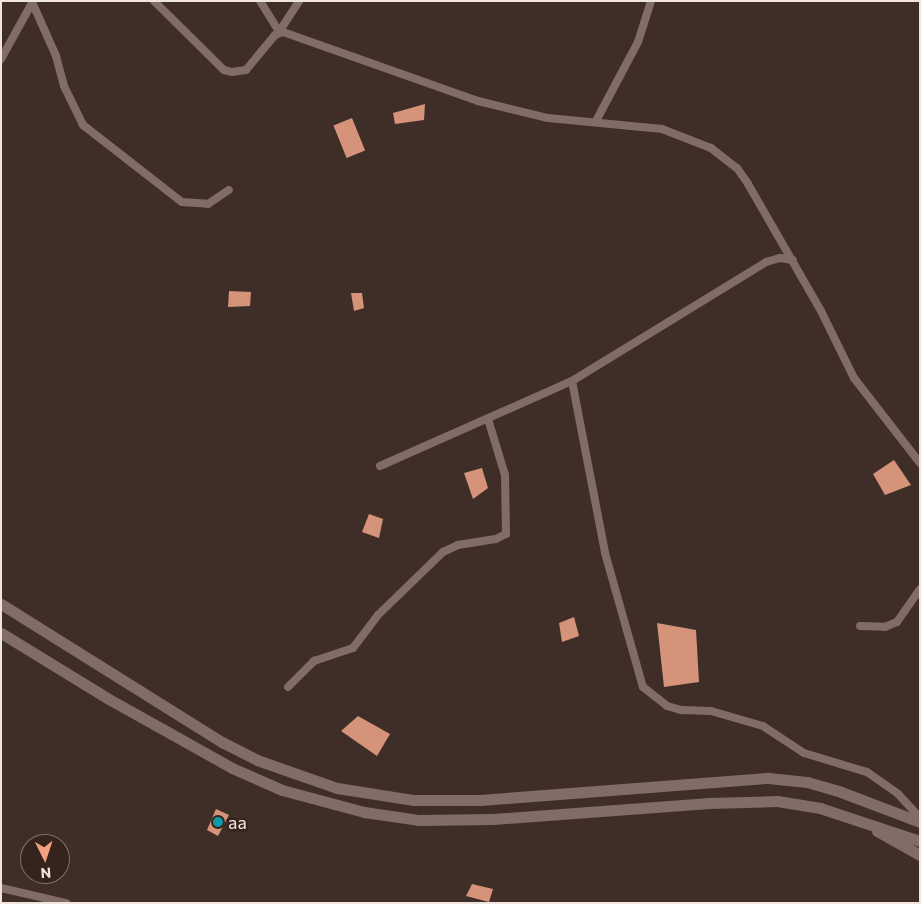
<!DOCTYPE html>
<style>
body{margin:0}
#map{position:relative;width:921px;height:904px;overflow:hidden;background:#3f2e27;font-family:Commissioner,sans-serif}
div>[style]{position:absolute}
.building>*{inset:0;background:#d59379;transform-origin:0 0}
.minor>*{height:8px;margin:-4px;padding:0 4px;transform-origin:4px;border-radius:4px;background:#816d65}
.secondary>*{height:11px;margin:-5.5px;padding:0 5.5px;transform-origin:5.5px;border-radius:5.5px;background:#816d65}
.dots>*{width:14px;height:14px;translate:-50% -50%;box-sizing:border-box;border:2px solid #35241d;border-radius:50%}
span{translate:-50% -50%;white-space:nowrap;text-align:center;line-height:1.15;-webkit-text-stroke:5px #35241d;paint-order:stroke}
.poi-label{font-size:18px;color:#f0e4e0}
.left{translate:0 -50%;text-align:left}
.frame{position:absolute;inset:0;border:2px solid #f0e4e0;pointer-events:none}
.north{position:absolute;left:20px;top:834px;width:50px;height:50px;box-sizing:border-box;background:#35241d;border:1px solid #80716b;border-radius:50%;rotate:176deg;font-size:14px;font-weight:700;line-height:20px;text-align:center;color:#f0e4e0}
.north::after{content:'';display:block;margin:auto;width:18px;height:22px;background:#f2a17e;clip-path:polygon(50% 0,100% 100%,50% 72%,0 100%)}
</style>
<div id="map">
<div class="building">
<div style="clip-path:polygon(425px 104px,424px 120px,395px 124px,393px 113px)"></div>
<div style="left:352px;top:118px;width:35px;height:20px;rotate:68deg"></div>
<div style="clip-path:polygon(229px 291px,251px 292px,250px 306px,228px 307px)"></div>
<div style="clip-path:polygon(351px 293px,362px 293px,364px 308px,354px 311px)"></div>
<div style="clip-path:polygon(894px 460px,911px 485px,885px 495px,873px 474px)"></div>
<div style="clip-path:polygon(482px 468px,488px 488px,473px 499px,464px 473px)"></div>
<div style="clip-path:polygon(369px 514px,383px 519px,379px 538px,362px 532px)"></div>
<div style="clip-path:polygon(574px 617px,579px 636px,562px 642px,559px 623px)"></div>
<div style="clip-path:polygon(657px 623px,696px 630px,699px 682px,664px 687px)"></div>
<div style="clip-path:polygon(358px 716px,390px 734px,377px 756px,341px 731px)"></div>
<div style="clip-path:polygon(216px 809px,229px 815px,218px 836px,207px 830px)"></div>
<div style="clip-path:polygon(472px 884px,493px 889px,489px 902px,466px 896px)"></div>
</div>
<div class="minor">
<div style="left:154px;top:1px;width:98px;rotate:44.6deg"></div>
<div style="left:224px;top:70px;width:8px;rotate:14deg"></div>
<div style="left:232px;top:72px;width:14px;rotate:-8deg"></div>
<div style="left:246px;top:70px;width:45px;rotate:-50.4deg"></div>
<div style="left:275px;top:35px;width:9px;rotate:-21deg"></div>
<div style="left:283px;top:32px;width:207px;rotate:19.5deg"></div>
<div style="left:478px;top:101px;width:72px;rotate:13.7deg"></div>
<div style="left:548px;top:118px;width:115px;rotate:5.5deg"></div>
<div style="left:662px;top:129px;width:53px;rotate:21.2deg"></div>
<div style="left:711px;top:148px;width:33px;rotate:38deg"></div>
<div style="left:737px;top:168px;width:19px;rotate:55deg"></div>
<div style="left:748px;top:184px;width:146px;rotate:60.1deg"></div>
<div style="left:821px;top:311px;width:75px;rotate:63.8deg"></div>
<div style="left:854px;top:378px;width:108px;rotate:52.2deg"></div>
<div style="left:260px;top:1px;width:36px;rotate:58deg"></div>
<div style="left:32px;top:2px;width:59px;rotate:66deg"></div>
<div style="left:56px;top:56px;width:31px;rotate:75deg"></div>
<div style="left:64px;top:86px;width:43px;rotate:64deg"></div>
<div style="left:83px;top:125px;width:125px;rotate:37.9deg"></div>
<div style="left:182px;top:202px;width:26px;rotate:4deg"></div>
<div style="left:208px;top:204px;width:25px;rotate:-34deg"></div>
<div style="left:279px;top:32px;width:37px;rotate:-57deg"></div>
<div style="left:1px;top:59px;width:66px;rotate:-61.1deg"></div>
<div style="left:596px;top:121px;width:89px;rotate:-62deg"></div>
<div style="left:638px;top:42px;width:43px;rotate:-72.4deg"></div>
<div style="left:572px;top:381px;width:175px;rotate:79.1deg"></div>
<div style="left:605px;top:553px;width:139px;rotate:74.2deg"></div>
<div style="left:643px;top:687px;width:31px;rotate:38deg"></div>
<div style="left:667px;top:706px;width:15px;rotate:16deg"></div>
<div style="left:681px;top:710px;width:30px;rotate:2deg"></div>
<div style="left:711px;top:711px;width:54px;rotate:16.1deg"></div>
<div style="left:763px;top:726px;width:49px;rotate:33.4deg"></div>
<div style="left:804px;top:753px;width:66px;rotate:16.8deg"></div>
<div style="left:867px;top:772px;width:38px;rotate:35deg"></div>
<div style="left:898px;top:794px;width:33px;rotate:47deg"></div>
<div style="left:380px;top:466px;width:210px;rotate:-23.9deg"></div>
<div style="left:572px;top:381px;width:228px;rotate:-31.5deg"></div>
<div style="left:766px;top:262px;width:15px;rotate:-16deg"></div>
<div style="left:780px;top:258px;width:13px;rotate:9deg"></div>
<div style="left:860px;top:626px;width:25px;rotate:2deg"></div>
<div style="left:885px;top:627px;width:13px;rotate:-23deg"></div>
<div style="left:897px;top:622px;width:40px;rotate:-55.1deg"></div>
<div style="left:288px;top:687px;width:37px;rotate:-45deg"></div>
<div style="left:314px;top:661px;width:41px;rotate:-18.4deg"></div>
<div style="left:353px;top:648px;width:41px;rotate:-52.9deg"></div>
<div style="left:378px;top:615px;width:91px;rotate:-44.1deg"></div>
<div style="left:443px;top:552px;width:17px;rotate:-25deg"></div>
<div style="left:458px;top:545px;width:38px;rotate:-9deg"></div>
<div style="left:496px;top:539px;width:11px;rotate:-27deg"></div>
<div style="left:506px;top:534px;width:59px;rotate:-91deg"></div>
<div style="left:505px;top:475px;width:59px;rotate:-106.9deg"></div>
<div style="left:1px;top:888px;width:67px;rotate:13deg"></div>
</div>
<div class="secondary">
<div style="left:1px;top:604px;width:261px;rotate:32deg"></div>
<div style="left:222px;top:742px;width:39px;rotate:27deg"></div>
<div style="left:257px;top:760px;width:85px;rotate:19.3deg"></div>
<div style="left:337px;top:788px;width:78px;rotate:8.9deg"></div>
<div style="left:414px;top:800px;width:66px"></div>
<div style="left:480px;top:800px;width:289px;rotate:-4.4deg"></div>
<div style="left:768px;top:778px;width:39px;rotate:6deg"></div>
<div style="left:807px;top:782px;width:35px;rotate:16deg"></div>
<div style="left:841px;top:792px;width:85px;rotate:20.8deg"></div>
<div style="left:1px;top:633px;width:124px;rotate:31.5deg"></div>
<div style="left:107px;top:698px;width:143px;rotate:29.2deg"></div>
<div style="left:232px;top:768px;width:55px;rotate:23.7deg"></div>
<div style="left:282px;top:790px;width:85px;rotate:15deg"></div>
<div style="left:364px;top:812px;width:56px;rotate:8.3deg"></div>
<div style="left:419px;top:820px;width:74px;rotate:-0.8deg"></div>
<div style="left:493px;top:819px;width:217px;rotate:-4.2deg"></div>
<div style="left:709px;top:803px;width:68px;rotate:-1.7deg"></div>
<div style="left:777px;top:801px;width:44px;rotate:9.2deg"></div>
<div style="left:820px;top:808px;width:105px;rotate:18.3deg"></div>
<div style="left:877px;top:831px;width:49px;rotate:29.2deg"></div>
</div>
<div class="dots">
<div style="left:218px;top:822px;background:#0f9aa8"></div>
</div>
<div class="poi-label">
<span class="left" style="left:228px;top:822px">aa</span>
</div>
<div class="frame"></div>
<div class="north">N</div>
</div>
